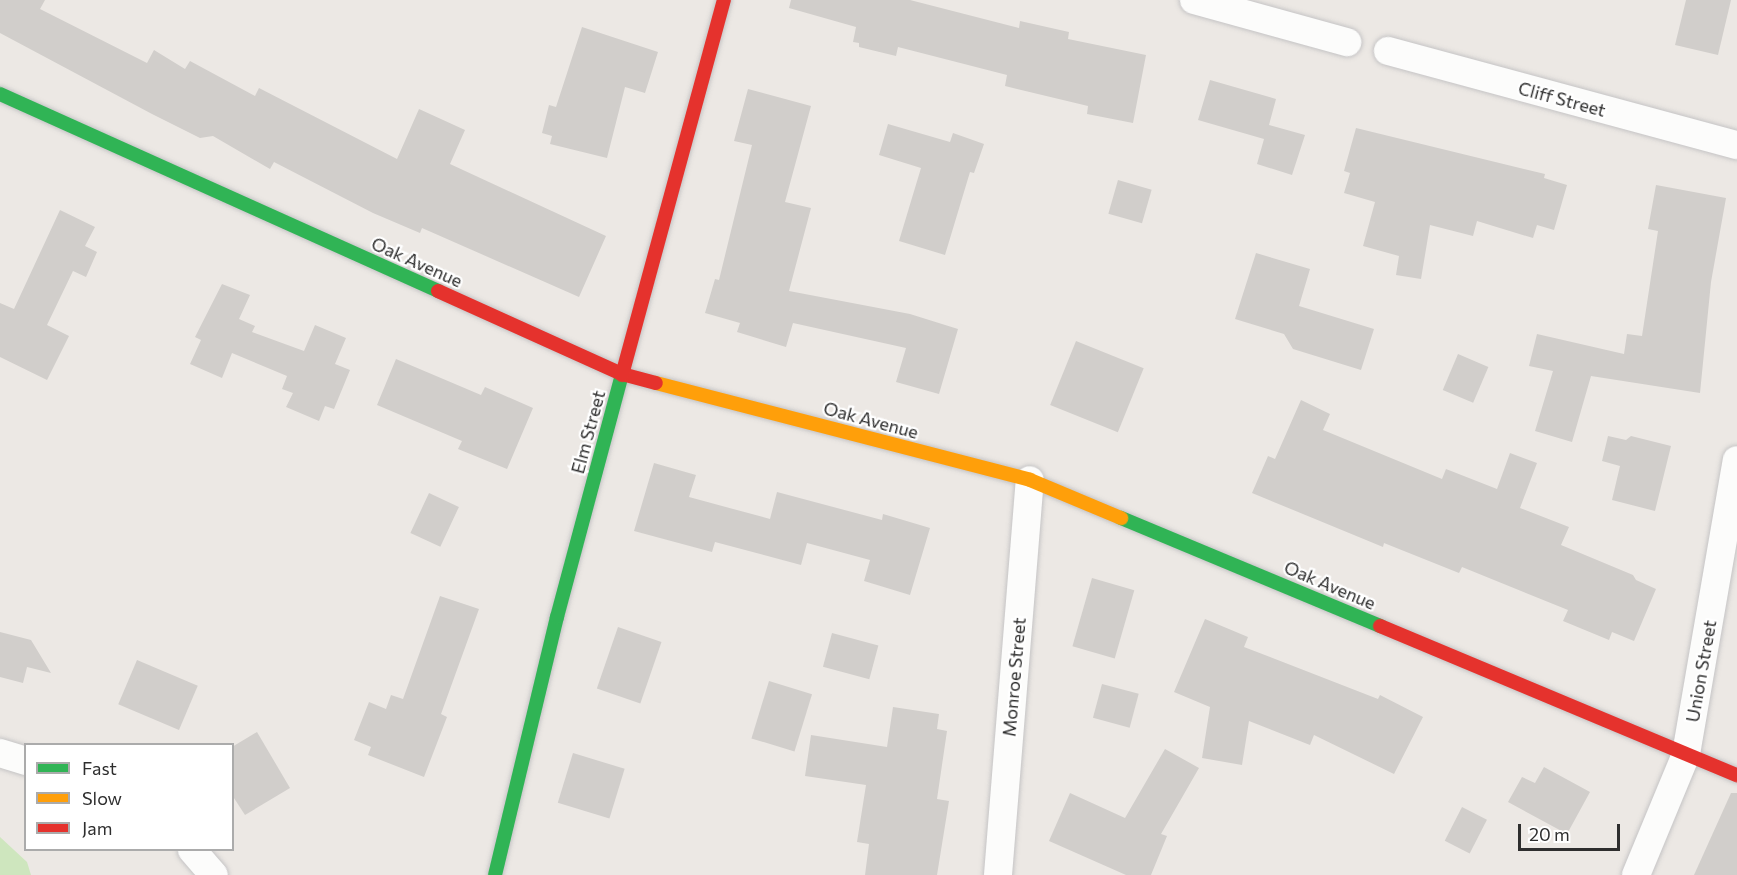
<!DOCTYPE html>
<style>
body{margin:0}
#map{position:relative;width:1737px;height:875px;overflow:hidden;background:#ece8e4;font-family:Commissioner,sans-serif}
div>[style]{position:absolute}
.green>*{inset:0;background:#cee6be}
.building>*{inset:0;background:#d1cecb;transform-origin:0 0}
.roads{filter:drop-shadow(0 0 2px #c5c4c5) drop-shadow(0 0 2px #c5c4c5)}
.street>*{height:28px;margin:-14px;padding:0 14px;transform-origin:14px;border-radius:14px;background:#fcfcfb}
.fast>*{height:14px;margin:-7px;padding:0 7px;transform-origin:7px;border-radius:7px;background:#30b455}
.slow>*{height:14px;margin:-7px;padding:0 7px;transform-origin:7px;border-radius:7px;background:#ff9f0a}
.jam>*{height:14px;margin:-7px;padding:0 7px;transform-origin:7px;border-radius:7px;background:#e5322d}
span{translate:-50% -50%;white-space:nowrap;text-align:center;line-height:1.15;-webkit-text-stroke:4.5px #fff;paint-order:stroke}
.street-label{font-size:18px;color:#2e2e2e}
.legend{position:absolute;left:24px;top:743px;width:210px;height:108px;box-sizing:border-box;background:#fff;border:2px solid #ababab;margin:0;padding:8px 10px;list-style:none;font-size:18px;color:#2e2e2e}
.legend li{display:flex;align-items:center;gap:12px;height:30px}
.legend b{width:30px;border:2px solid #ababab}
.scale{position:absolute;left:1518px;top:824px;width:102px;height:27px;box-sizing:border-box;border:3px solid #2e2e2e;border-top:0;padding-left:8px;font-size:18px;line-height:21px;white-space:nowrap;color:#2e2e2e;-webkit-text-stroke:4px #fff;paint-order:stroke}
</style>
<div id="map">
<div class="green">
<div style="clip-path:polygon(0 837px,27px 862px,31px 875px,0 875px)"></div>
</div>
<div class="building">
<div style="clip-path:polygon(0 0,45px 0,40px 9px,147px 63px,154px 50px,185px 69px,190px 61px,255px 96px,259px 88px,397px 159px,419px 109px,465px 130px,450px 164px,606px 236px,579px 297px,422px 228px,420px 233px,373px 213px,274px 162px,270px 169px,213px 136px,200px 138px,152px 114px,0 33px)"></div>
<div style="clip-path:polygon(791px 0,910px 0,1019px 28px,1020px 21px,1069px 32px,1068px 39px,1146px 55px,1133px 123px,1087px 114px,1088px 106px,1005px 86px,1007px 75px,898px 47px,896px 56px,859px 47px,859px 43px,853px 42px,856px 27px,789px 8px)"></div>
<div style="clip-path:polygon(1686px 0,1731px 0,1718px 55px,1675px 45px)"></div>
<div style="clip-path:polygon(582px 27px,658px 52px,645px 93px,625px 87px,607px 158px,550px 144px,552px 136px,542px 133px,549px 105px,556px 107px)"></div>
<div style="clip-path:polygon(1210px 80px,1276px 99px,1269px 125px,1305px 135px,1292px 175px,1257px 164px,1264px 139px,1198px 120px)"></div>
<div style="clip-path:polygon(748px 89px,811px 106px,785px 202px,811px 208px,789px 291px,910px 314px,958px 329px,939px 394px,896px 382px,906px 348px,793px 323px,786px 347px,737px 332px,740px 323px,705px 313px,715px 279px,719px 280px,752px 145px,734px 141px)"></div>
<div style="clip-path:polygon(888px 124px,950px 142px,953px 133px,984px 144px,974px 173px,970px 172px,945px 255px,899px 241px,921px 168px,879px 155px)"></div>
<div style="clip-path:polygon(1356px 128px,1545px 174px,1544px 178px,1567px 185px,1554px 230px,1537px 225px,1533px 238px,1477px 221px,1473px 236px,1430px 225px,1421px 279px,1396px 275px,1399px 256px,1363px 246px,1375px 202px,1344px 193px,1350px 173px,1344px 171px)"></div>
<div style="left:1118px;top:180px;width:35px;height:35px;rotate:16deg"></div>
<div style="clip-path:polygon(1656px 185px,1726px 198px,1711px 282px,1700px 393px,1591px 376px,1572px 442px,1535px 431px,1553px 371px,1529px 366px,1537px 334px,1624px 354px,1627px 334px,1642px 336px,1658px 231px,1648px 229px)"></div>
<div style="clip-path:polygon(60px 210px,95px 227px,85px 246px,97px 252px,86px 277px,73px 271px,47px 325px,69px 336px,47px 380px,0 357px,0 303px,14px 309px)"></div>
<div style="clip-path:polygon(1256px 253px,1310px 269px,1299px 306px,1374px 329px,1361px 370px,1293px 349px,1284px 334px,1235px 319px)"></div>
<div style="clip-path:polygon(222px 284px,250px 295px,239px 319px,255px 326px,252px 332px,304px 351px,315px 325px,346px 338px,335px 364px,350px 370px,334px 409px,325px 406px,319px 421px,286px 407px,293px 393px,282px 389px,287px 376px,232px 353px,222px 378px,190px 364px,201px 340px,195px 337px)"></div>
<div style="left:1076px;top:341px;width:73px;height:69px;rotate:22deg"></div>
<div style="left:1458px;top:354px;width:33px;height:39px;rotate:23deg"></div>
<div style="clip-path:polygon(396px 359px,481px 395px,485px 387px,533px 408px,507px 469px,458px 449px,462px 441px,377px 405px)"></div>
<div style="clip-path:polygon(1301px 400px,1330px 414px,1323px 430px,1442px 479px,1446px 469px,1497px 489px,1510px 453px,1537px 463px,1520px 508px,1569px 527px,1561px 545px,1633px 575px,1636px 580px,1656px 589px,1634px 641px,1612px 632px,1609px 640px,1563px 621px,1568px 610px,1462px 567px,1459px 573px,1384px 543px,1383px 547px,1252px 493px,1268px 456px,1275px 459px)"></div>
<div style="clip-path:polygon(1608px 436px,1626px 440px,1631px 436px,1671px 446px,1655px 511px,1612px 500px,1620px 466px,1602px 461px)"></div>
<div style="clip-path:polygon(654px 463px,696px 475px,689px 497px,770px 519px,777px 492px,882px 520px,883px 514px,930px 528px,910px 595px,864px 581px,870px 560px,807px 543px,801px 565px,715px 542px,712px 552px,634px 531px)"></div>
<div style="left:429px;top:493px;width:33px;height:44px;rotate:25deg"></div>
<div style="left:1092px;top:578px;width:44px;height:71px;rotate:16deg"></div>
<div style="clip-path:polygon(440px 596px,479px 609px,441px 714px,447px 717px,424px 777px,368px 755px,371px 747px,354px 740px,369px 702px,386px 709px,391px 695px,403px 699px)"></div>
<div style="clip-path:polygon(1205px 619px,1248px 637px,1244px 647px,1378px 699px,1380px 695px,1423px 717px,1394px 774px,1314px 735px,1310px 745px,1249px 721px,1242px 765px,1202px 758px,1210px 707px,1174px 692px)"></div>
<div style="left:618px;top:627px;width:46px;height:65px;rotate:19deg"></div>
<div style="clip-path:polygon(0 632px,31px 640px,51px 673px,27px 667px,23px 683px,0 677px)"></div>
<div style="left:832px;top:633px;width:48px;height:35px;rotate:15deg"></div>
<div style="left:137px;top:660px;width:66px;height:48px;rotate:23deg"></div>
<div style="left:769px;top:681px;width:45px;height:60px;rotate:17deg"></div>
<div style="left:1102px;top:684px;width:38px;height:35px;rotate:15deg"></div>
<div style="clip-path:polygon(893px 707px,939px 714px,937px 729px,947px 731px,937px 799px,949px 801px,937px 875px,865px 875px,869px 844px,857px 842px,866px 785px,805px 776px,811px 735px,887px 747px)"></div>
<div style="clip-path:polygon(257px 732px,290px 788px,245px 815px,232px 795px,232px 747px)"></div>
<div style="clip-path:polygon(1165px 749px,1199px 768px,1161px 834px,1167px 836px,1151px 875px,1126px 875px,1049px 841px,1070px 793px,1125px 818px)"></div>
<div style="left:573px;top:753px;width:54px;height:52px;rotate:17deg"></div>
<div style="clip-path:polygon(1544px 767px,1590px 792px,1567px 834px,1508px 802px,1522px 777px,1535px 783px)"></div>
<div style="clip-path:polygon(1731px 793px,1737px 793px,1737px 875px,1694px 875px)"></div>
<div style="left:1462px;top:807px;width:28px;height:38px;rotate:27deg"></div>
</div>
<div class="roads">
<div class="street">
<div style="left:1194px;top:0;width:159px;rotate:15.4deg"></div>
<div style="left:1388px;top:51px;width:361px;rotate:15.1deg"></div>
<div style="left:0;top:753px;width:27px;rotate:17deg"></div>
<div style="left:192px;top:850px;width:33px;rotate:49deg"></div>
<div style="left:998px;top:875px;width:396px;rotate:-85.4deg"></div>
<div style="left:1636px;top:875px;width:131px;rotate:-67.5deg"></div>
<div style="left:1686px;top:754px;width:298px;rotate:-80.2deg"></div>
</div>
<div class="fast">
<div style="left:0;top:94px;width:480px;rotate:24.2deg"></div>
<div style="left:1121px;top:518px;width:281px;rotate:22.6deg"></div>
<div style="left:495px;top:875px;width:265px;rotate:-76.5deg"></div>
<div style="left:557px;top:617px;width:251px;rotate:-75deg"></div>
</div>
<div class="slow">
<div style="left:656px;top:383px;width:386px;rotate:14.5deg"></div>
<div style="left:1030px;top:480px;width:99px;rotate:22.7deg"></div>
</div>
<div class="jam">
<div style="left:438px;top:291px;width:202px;rotate:24.3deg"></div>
<div style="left:622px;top:374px;width:35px;rotate:15deg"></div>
<div style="left:622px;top:375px;width:389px;rotate:-74.8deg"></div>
<div style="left:1380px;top:626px;width:387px;rotate:22.7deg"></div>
</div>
</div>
<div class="street-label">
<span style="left:1562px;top:99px;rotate:15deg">Cliff Street</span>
<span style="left:417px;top:262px;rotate:24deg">Oak Avenue</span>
<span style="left:871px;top:420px;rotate:15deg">Oak Avenue</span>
<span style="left:588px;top:432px;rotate:-75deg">Elm Street</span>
<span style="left:1330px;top:585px;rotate:23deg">Oak Avenue</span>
<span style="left:1701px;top:671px;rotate:-80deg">Union Street</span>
<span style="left:1014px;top:677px;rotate:-85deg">Monroe Street</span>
</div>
<ul class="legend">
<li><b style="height:8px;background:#30b455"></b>Fast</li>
<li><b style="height:8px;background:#ff9f0a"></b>Slow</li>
<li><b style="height:8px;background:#e5322d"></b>Jam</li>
</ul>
<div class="scale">20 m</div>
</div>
